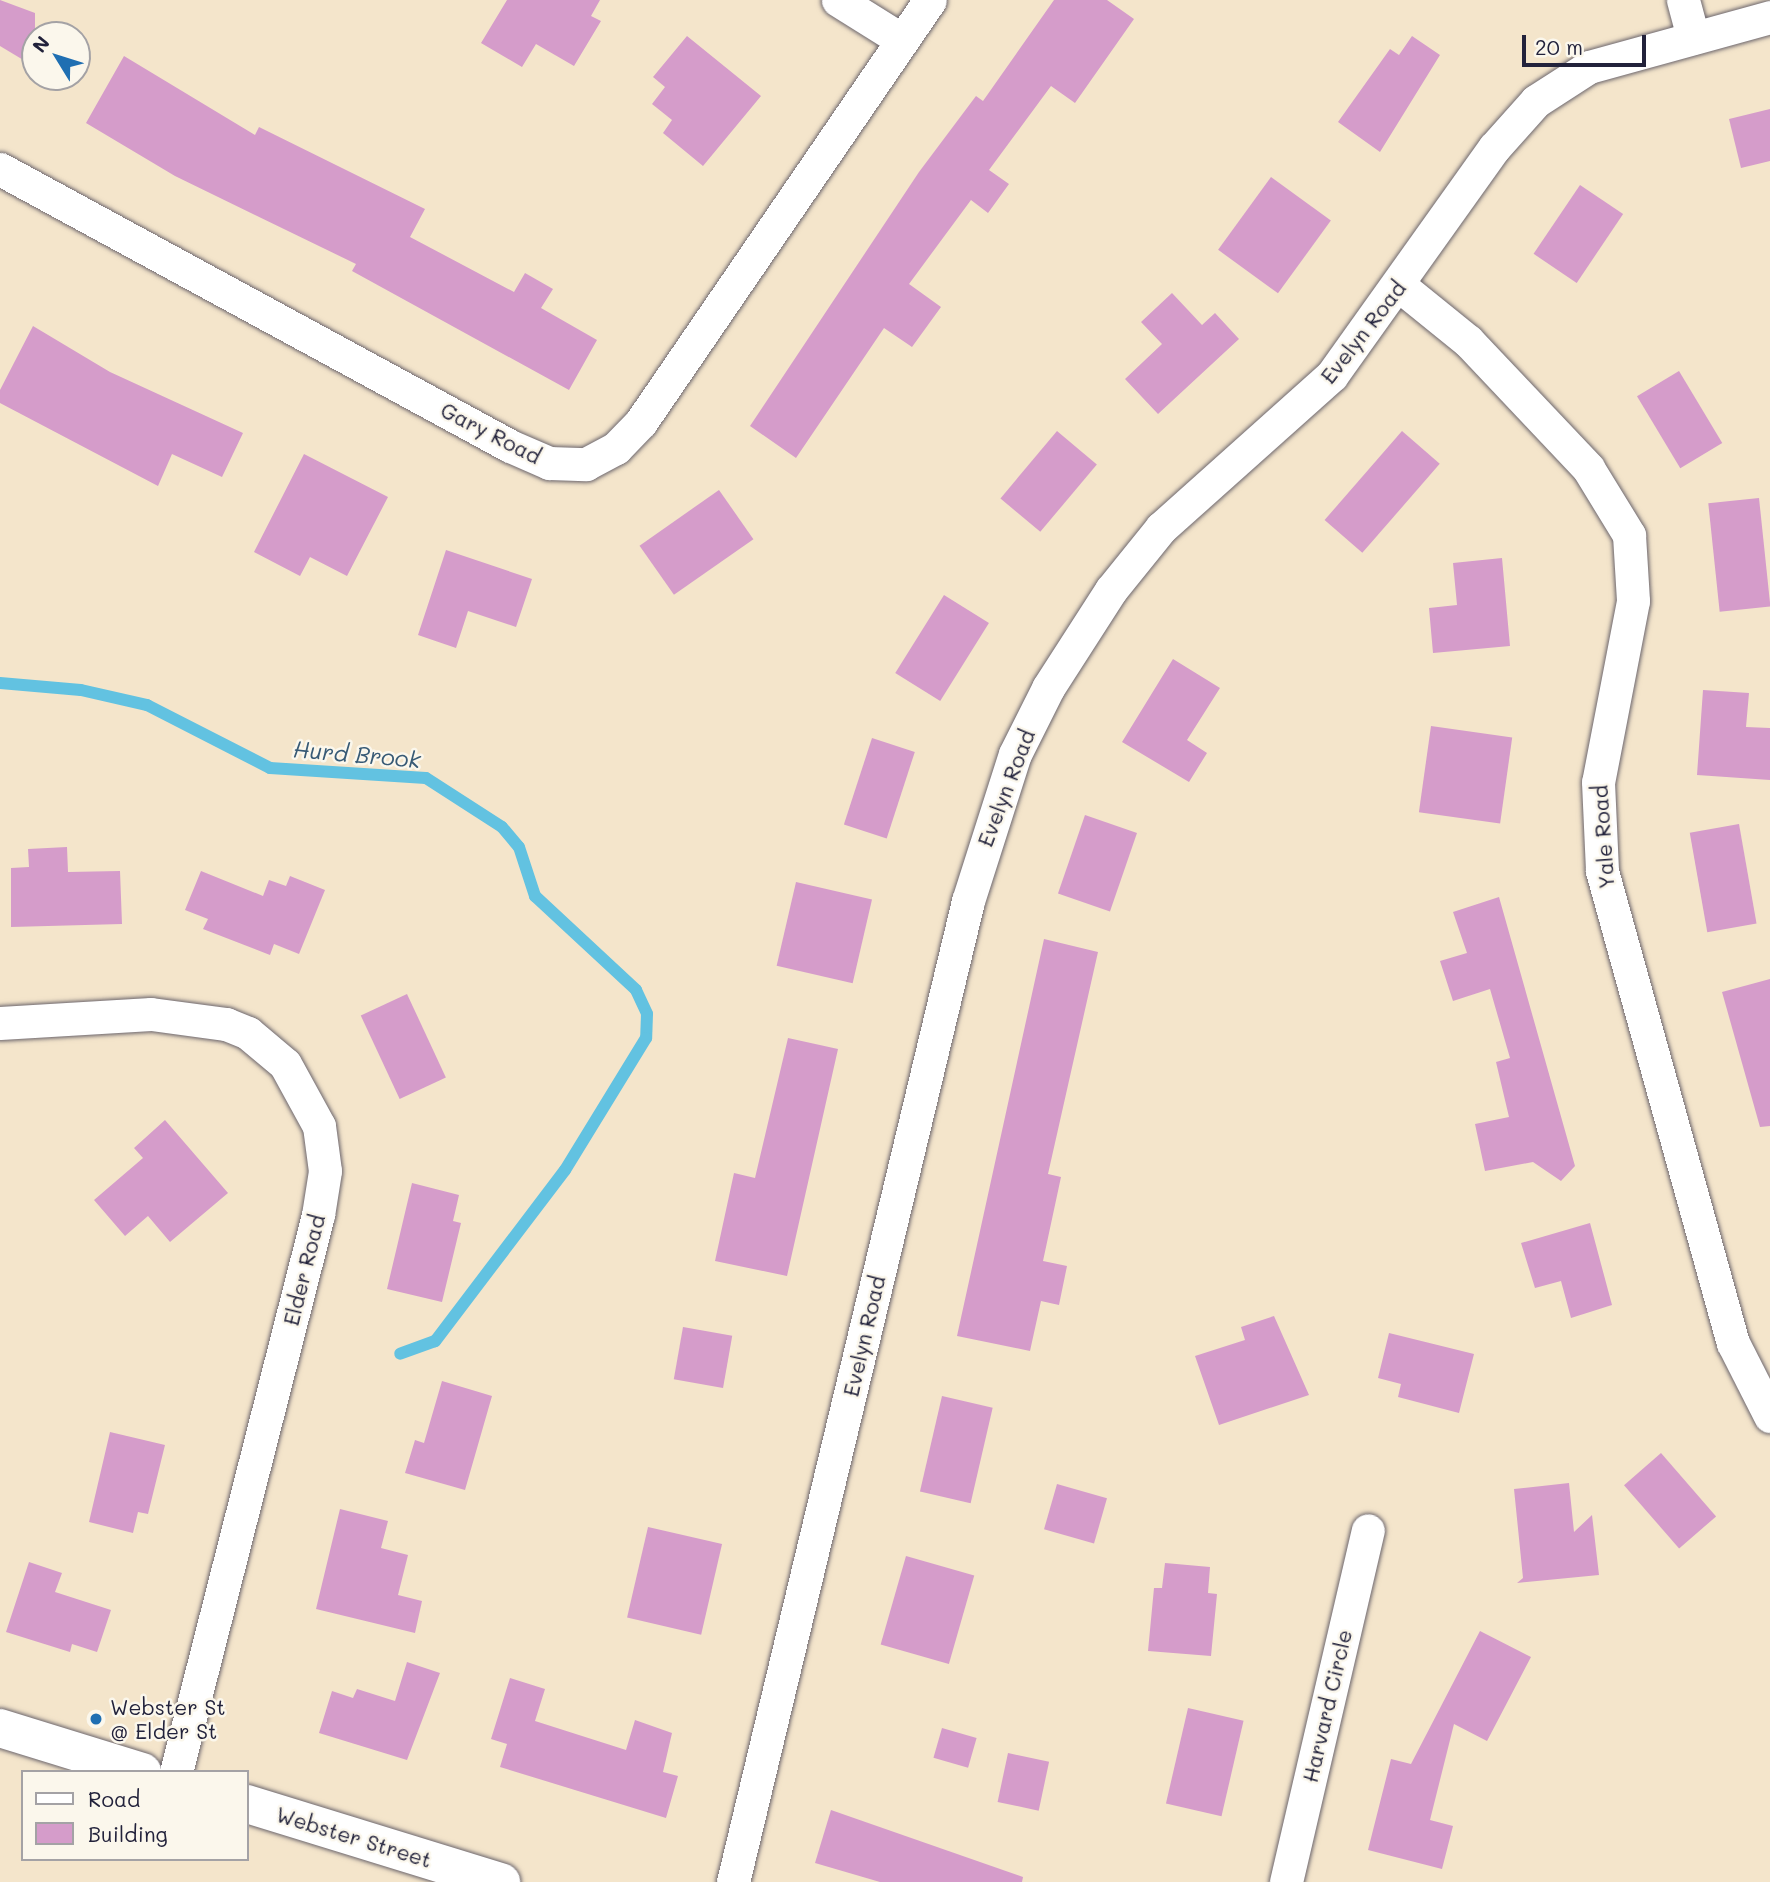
<!DOCTYPE html>
<style>
body{margin:0}
#map{position:relative;width:1770px;height:1882px;overflow:hidden;background:#f4e5cb;font-family:Mali,sans-serif}
div>[style]{position:absolute}
.stream>*{height:12px;margin:-6px;padding:0 6px;transform-origin:6px;border-radius:6px;background:#62c2e1}
.building>*{inset:0;background:#d59cca;transform-origin:0 0}
.roads{filter:drop-shadow(0 0 2px #6c666d) drop-shadow(0 0 2px #6c666d)}
.minor>*{height:33px;margin:-16.5px;padding:0 16.5px;transform-origin:16.5px;border-radius:16.5px;background:#fff}
.tertiary>*{height:38px;margin:-19px;padding:0 19px;transform-origin:19px;border-radius:19px;background:#fff}
.dots>*{width:19px;height:19px;translate:-50% -50%;box-sizing:border-box;border:4px solid #fbf7ec;border-radius:50%}
span{translate:-50% -50%;white-space:nowrap;text-align:center;line-height:1.15;-webkit-text-stroke:5px #fbf7ec;paint-order:stroke}
.street-label{font-size:21px;color:#22223b}
.poi-label{font-size:21px;color:#22223b}
.left{translate:0 -50%;text-align:left}
.water-label{font-size:23px;color:#385a75;font-style:italic}
.legend{position:absolute;left:21px;top:1770px;width:228px;height:91px;box-sizing:border-box;background:#fbf7ec;border:2px solid #a4a2a5;margin:0;padding:9px 12px;list-style:none;font-size:21px;color:#22223b}
.legend li{display:flex;align-items:center;gap:14px;height:35px}
.legend b{width:35px;border:2px solid #a4a2a5}
.north{position:absolute;left:21px;top:21px;width:70px;height:70px;box-sizing:border-box;background:#fbf7ec;border:2px solid #a4a2a5;border-radius:50%;rotate:308deg;font-size:19px;font-weight:700;line-height:28px;text-align:center;color:#22223b}
.north::after{content:'';display:block;margin:auto;width:24px;height:32px;background:#1f6fb2;clip-path:polygon(50% 0,100% 100%,50% 72%,0 100%)}
.scale{position:absolute;left:1522px;top:35px;width:124px;height:32px;box-sizing:border-box;border:4px solid #22223b;border-top:0;padding-left:9px;font-size:21px;line-height:24px;white-space:nowrap;color:#22223b;-webkit-text-stroke:5px #fbf7ec;paint-order:stroke}
</style>
<div id="map">
<div class="stream">
<div style="left:0;top:683px;width:81px;rotate:4.9deg"></div>
<div style="left:81px;top:690px;width:68px;rotate:12.8deg"></div>
<div style="left:147px;top:705px;width:138px;rotate:27.1deg"></div>
<div style="left:270px;top:768px;width:156px;rotate:3.7deg"></div>
<div style="left:426px;top:778px;width:90px;rotate:32.8deg"></div>
<div style="left:502px;top:827px;width:26px;rotate:50deg"></div>
<div style="left:519px;top:847px;width:52px;rotate:71.9deg"></div>
<div style="left:535px;top:896px;width:138px;rotate:42.9deg"></div>
<div style="left:636px;top:990px;width:26px;rotate:65deg"></div>
<div style="left:647px;top:1014px;width:24px;rotate:92deg"></div>
<div style="left:646px;top:1038px;width:155px;rotate:121.5deg"></div>
<div style="left:565px;top:1170px;width:215px;rotate:127.2deg"></div>
<div style="left:435px;top:1341px;width:37px;rotate:160deg"></div>
</div>
<div class="building">
<div style="clip-path:polygon(0 0,35px 13px,35px 67px,0 46px)"></div>
<div style="clip-path:polygon(507px 0,600px 0,591px 16px,601px 21px,574px 66px,536px 44px,522px 67px,481px 43px)"></div>
<div style="clip-path:polygon(1054px 0,1107px 0,1134px 19px,1075px 103px,1051px 86px,989px 170px,1009px 184px,988px 213px,971px 200px,909px 284px,941px 307px,912px 347px,884px 328px,796px 458px,750px 426px,919px 172px,976px 96px,983px 101px)"></div>
<div style="clip-path:polygon(687px 36px,761px 96px,703px 166px,663px 133px,672px 120px,652px 104px,665px 87px,653px 77px)"></div>
<div style="clip-path:polygon(1412px 36px,1440px 55px,1380px 152px,1338px 122px,1390px 49px,1399px 55px)"></div>
<div style="clip-path:polygon(124px 56px,255px 135px,259px 127px,425px 209px,410px 237px,514px 292px,525px 273px,553px 289px,541px 308px,597px 340px,569px 390px,352px 271px,356px 264px,175px 176px,86px 123px)"></div>
<div style="clip-path:polygon(1770px 109px,1770px 161px,1741px 168px,1729px 119px)"></div>
<div style="left:1271px;top:177px;width:74px;height:90px;rotate:36deg"></div>
<div style="left:1580px;top:185px;width:52px;height:83px;rotate:34deg"></div>
<div style="clip-path:polygon(1172px 293px,1202px 325px,1215px 313px,1239px 339px,1158px 414px,1125px 379px,1162px 344px,1141px 322px)"></div>
<div style="clip-path:polygon(33px 326px,110px 372px,243px 433px,222px 477px,172px 454px,158px 486px,0 403px,0 390px)"></div>
<div style="left:1679px;top:371px;width:84px;height:49px;rotate:59deg"></div>
<div style="left:1057px;top:431px;width:52px;height:88px;rotate:40deg"></div>
<div style="left:1402px;top:431px;width:50px;height:118px;rotate:41deg"></div>
<div style="clip-path:polygon(304px 454px,388px 497px,347px 576px,310px 557px,300px 576px,254px 552px)"></div>
<div style="left:719px;top:490px;width:60px;height:97px;rotate:55deg"></div>
<div style="left:1759px;top:498px;width:109px;height:51px;rotate:84deg"></div>
<div style="clip-path:polygon(446px 550px,532px 579px,516px 627px,468px 611px,456px 648px,418px 635px)"></div>
<div style="clip-path:polygon(1502px 558px,1510px 646px,1433px 653px,1429px 608px,1457px 605px,1453px 563px)"></div>
<div style="left:944px;top:595px;width:53px;height:92px;rotate:32deg"></div>
<div style="clip-path:polygon(1173px 659px,1220px 688px,1187px 740px,1207px 753px,1189px 782px,1122px 742px)"></div>
<div style="clip-path:polygon(1703px 690px,1749px 693px,1746px 727px,1770px 728px,1770px 780px,1697px 775px)"></div>
<div style="left:1431px;top:726px;width:82px;height:87px;rotate:8deg"></div>
<div style="left:872px;top:738px;width:45px;height:91px;rotate:18deg"></div>
<div style="left:1085px;top:815px;width:55px;height:83px;rotate:19deg"></div>
<div style="left:1739px;top:824px;width:101px;height:50px;rotate:80deg"></div>
<div style="clip-path:polygon(67px 847px,68px 872px,120px 871px,122px 924px,11px 927px,11px 868px,29px 867px,28px 849px)"></div>
<div style="clip-path:polygon(201px 871px,263px 896px,269px 880px,286px 886px,290px 876px,325px 890px,299px 954px,274px 944px,270px 955px,203px 929px,208px 919px,185px 910px)"></div>
<div style="left:796px;top:882px;width:78px;height:86px;rotate:13deg"></div>
<div style="clip-path:polygon(1499px 897px,1575px 1166px,1561px 1181px,1533px 1162px,1485px 1171px,1475px 1124px,1509px 1117px,1496px 1062px,1510px 1058px,1490px 989px,1453px 1001px,1440px 961px,1467px 953px,1453px 912px)"></div>
<div style="clip-path:polygon(1044px 939px,1098px 952px,1048px 1174px,1061px 1177px,1043px 1261px,1067px 1266px,1059px 1305px,1041px 1301px,1030px 1351px,957px 1336px)"></div>
<div style="clip-path:polygon(1770px 979px,1770px 1126px,1760px 1127px,1722px 992px)"></div>
<div style="left:407px;top:994px;width:92px;height:51px;rotate:65deg"></div>
<div style="clip-path:polygon(788px 1038px,838px 1049px,787px 1276px,715px 1261px,734px 1173px,755px 1178px)"></div>
<div style="clip-path:polygon(165px 1120px,228px 1193px,170px 1242px,148px 1216px,125px 1236px,94px 1200px,143px 1158px,134px 1148px)"></div>
<div style="clip-path:polygon(412px 1183px,459px 1195px,453px 1221px,461px 1223px,442px 1302px,387px 1289px)"></div>
<div style="clip-path:polygon(1590px 1223px,1612px 1305px,1571px 1318px,1561px 1281px,1535px 1288px,1521px 1243px)"></div>
<div style="clip-path:polygon(1274px 1316px,1309px 1395px,1219px 1425px,1195px 1356px,1245px 1340px,1241px 1327px)"></div>
<div style="left:683px;top:1327px;width:50px;height:53px;rotate:10deg"></div>
<div style="clip-path:polygon(1389px 1333px,1474px 1354px,1459px 1413px,1398px 1397px,1401px 1384px,1378px 1378px)"></div>
<div style="clip-path:polygon(442px 1381px,492px 1396px,465px 1490px,405px 1473px,415px 1440px,424px 1443px)"></div>
<div style="left:942px;top:1396px;width:52px;height:98px;rotate:13deg"></div>
<div style="clip-path:polygon(110px 1432px,165px 1445px,148px 1514px,138px 1512px,133px 1533px,89px 1522px)"></div>
<div style="left:1661px;top:1453px;width:84px;height:49px;rotate:49deg"></div>
<div style="clip-path:polygon(1569px 1483px,1574px 1532px,1592px 1515px,1599px 1575px,1517px 1583px,1523px 1578px,1514px 1489px)"></div>
<div style="left:1057px;top:1484px;width:52px;height:47px;rotate:16deg"></div>
<div style="clip-path:polygon(340px 1509px,388px 1521px,381px 1548px,408px 1555px,398px 1595px,422px 1601px,415px 1633px,316px 1609px)"></div>
<div style="left:648px;top:1527px;width:76px;height:93px;rotate:13deg"></div>
<div style="left:906px;top:1556px;width:71px;height:92px;rotate:16deg"></div>
<div style="clip-path:polygon(29px 1562px,62px 1573px,55px 1592px,111px 1610px,97px 1652px,72px 1644px,70px 1652px,6px 1632px)"></div>
<div style="clip-path:polygon(1165px 1563px,1210px 1567px,1208px 1593px,1217px 1594px,1211px 1656px,1148px 1651px,1154px 1588px,1162px 1588px)"></div>
<div style="clip-path:polygon(1480px 1631px,1531px 1657px,1487px 1741px,1454px 1724px,1430px 1820px,1453px 1826px,1442px 1869px,1368px 1850px,1391px 1759px,1411px 1764px)"></div>
<div style="clip-path:polygon(407px 1662px,440px 1673px,407px 1760px,319px 1733px,332px 1691px,353px 1698px,357px 1689px,395px 1701px)"></div>
<div style="clip-path:polygon(510px 1678px,545px 1689px,535px 1721px,626px 1750px,635px 1720px,672px 1733px,663px 1772px,678px 1776px,666px 1818px,500px 1767px,507px 1744px,491px 1739px)"></div>
<div style="left:1188px;top:1708px;width:57px;height:98px;rotate:13deg"></div>
<div style="left:942px;top:1728px;width:36px;height:31px;rotate:16deg"></div>
<div style="left:1008px;top:1753px;width:42px;height:50px;rotate:12deg"></div>
<div style="clip-path:polygon(831px 1810px,1023px 1877px,1022px 1882px,880px 1882px,815px 1863px)"></div>
</div>
<div class="roads">
<div class="minor">
<div style="left:838px;top:0;width:75px;rotate:32deg"></div>
<div style="left:1683px;top:0;width:39px;rotate:75deg"></div>
<div style="left:0;top:169px;width:580px;rotate:28.51deg"></div>
<div style="left:510px;top:446px;width:43px;rotate:23.6deg"></div>
<div style="left:549px;top:463px;width:37px;rotate:2deg"></div>
<div style="left:586px;top:464px;width:34px;rotate:-28deg"></div>
<div style="left:616px;top:448px;width:36px;rotate:-46deg"></div>
<div style="left:641px;top:422px;width:511px;rotate:-55.6deg"></div>
<div style="left:1400px;top:286px;width:87px;rotate:39deg"></div>
<div style="left:1468px;top:341px;width:175px;rotate:46.6deg"></div>
<div style="left:1588px;top:468px;width:79px;rotate:58.5deg"></div>
<div style="left:1629px;top:535px;width:66px;rotate:86.5deg"></div>
<div style="left:1633px;top:601px;width:184px;rotate:100.9deg"></div>
<div style="left:1598px;top:782px;width:89px;rotate:87.4deg"></div>
<div style="left:1602px;top:871px;width:490px;rotate:74.5deg"></div>
<div style="left:1733px;top:1343px;width:82px;rotate:63.1deg"></div>
<div style="left:0;top:1023px;width:151px;rotate:-3.4deg"></div>
<div style="left:151px;top:1014px;width:76px;rotate:7.6deg"></div>
<div style="left:226px;top:1024px;width:24px;rotate:22deg"></div>
<div style="left:248px;top:1033px;width:48px;rotate:40deg"></div>
<div style="left:285px;top:1064px;width:71px;rotate:61.3deg"></div>
<div style="left:319px;top:1126px;width:45px;rotate:82.4deg"></div>
<div style="left:325px;top:1171px;width:45px;rotate:99deg"></div>
<div style="left:318px;top:1215px;width:575px;rotate:104.3deg"></div>
<div style="left:733px;top:1882px;width:1009px;rotate:-76.53deg"></div>
<div style="left:968px;top:901px;width:154px;rotate:-72.3deg"></div>
<div style="left:1015px;top:754px;width:74px;rotate:-63.4deg"></div>
<div style="left:1048px;top:688px;width:117px;rotate:-57.3deg"></div>
<div style="left:1111px;top:590px;width:80px;rotate:-51.1deg"></div>
<div style="left:1161px;top:528px;width:229px;rotate:-41.8deg"></div>
<div style="left:1332px;top:375px;width:279px;rotate:-54.5deg"></div>
<div style="left:1494px;top:148px;width:63px;rotate:-48.2deg"></div>
<div style="left:1536px;top:101px;width:63px;rotate:-32.7deg"></div>
<div style="left:1589px;top:67px;width:188px;rotate:-15.4deg"></div>
<div style="left:1286px;top:1882px;width:361px;rotate:-76.9deg"></div>
</div>
<div class="tertiary">
<div style="left:0;top:1728px;width:149px;rotate:17.2deg"></div>
<div style="left:247px;top:1804px;width:266px;rotate:17.1deg"></div>
</div>
</div>
<div class="dots">
<div style="left:96px;top:1719px;background:#1f6fb2"></div>
</div>
<div class="street-label">
<span style="left:1363px;top:332px;rotate:-52deg">Evelyn Road</span>
<span style="left:491px;top:433px;rotate:27deg">Gary Road</span>
<span style="left:1006px;top:788px;rotate:-69deg">Evelyn Road</span>
<span style="left:1603px;top:837px;rotate:-94deg">Yale Road</span>
<span style="left:304px;top:1270px;rotate:-76deg">Elder Road</span>
<span style="left:864px;top:1336px;rotate:-77deg">Evelyn Road</span>
<span style="left:1327px;top:1706px;rotate:-77deg">Harvard Circle</span>
<span style="left:354px;top:1837px;rotate:17deg">Webster Street</span>
</div>
<div class="poi-label">
<span class="left" style="left:110px;top:1719px">Webster St<br>@ Elder St</span>
</div>
<div class="water-label">
<span style="left:357px;top:754px;rotate:5deg">Hurd Brook</span>
</div>
<ul class="legend">
<li><b style="height:9px;background:#fff"></b>Road</li>
<li><b style="height:19px;background:#d59cca"></b>Building</li>
</ul>
<div class="north">N</div>
<div class="scale">20 m</div>
</div>
